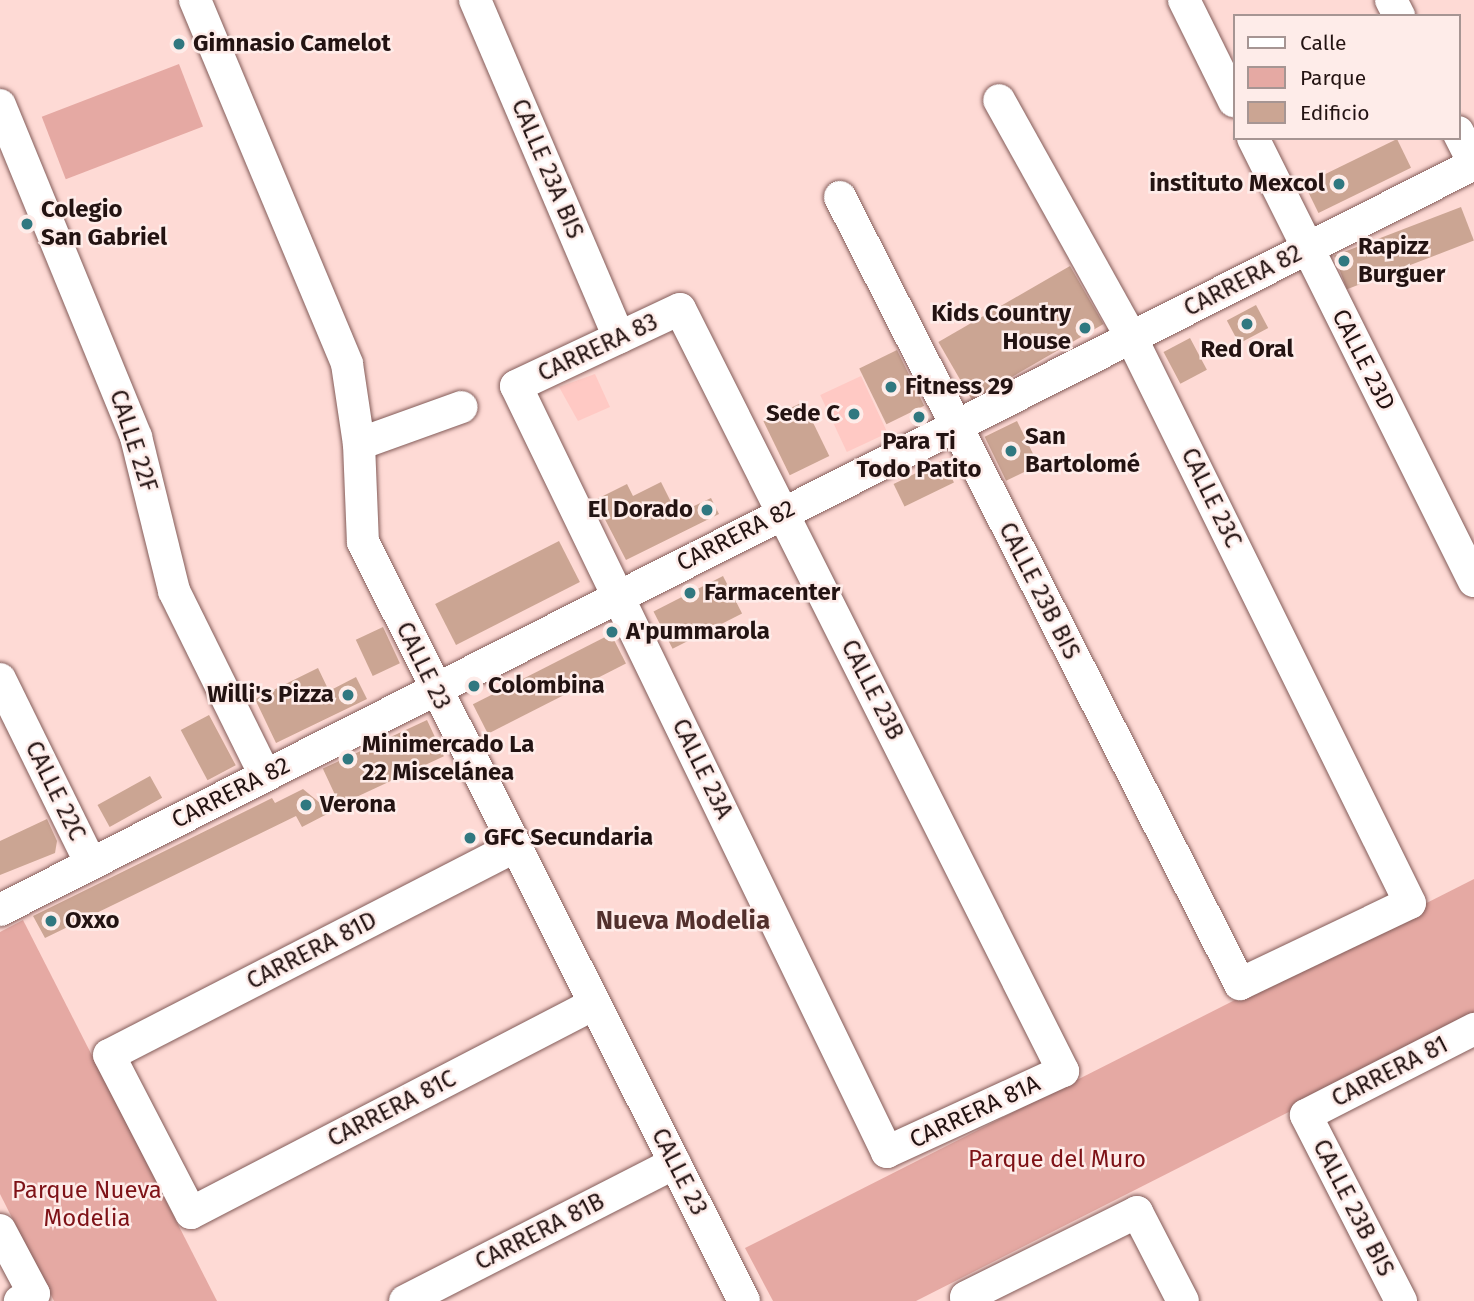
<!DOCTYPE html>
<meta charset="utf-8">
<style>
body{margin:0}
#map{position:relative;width:1474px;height:1301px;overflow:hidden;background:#fedad5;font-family:"Fira Sans",sans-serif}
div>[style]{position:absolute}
.built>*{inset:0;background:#ffc9c4;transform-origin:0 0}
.green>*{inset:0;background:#e5a9a3;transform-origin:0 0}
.building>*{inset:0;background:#cba593;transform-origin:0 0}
.roads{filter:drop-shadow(0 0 2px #835c59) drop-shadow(0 0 2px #835c59)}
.minor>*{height:32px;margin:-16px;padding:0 16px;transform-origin:16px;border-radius:16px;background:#fff}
.dots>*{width:19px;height:19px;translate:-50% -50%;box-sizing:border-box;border:4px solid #feece9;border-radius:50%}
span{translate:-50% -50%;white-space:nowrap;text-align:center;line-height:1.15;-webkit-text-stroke:5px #feece9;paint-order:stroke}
.poi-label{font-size:24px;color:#231312;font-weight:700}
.left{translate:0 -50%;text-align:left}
.right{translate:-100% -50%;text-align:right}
.street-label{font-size:24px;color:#231312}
.park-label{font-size:24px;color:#7e1217}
.neighbourhood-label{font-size:26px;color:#52302d;font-weight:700}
.legend{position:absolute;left:1233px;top:14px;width:228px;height:126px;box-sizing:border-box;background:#feece9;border:2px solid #a69593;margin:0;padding:9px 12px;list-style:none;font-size:21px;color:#231312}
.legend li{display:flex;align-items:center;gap:14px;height:35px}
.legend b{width:35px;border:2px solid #a69593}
</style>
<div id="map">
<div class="built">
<div style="clip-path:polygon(595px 374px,610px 407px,578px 421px,559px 387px)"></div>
<div style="left:861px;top:376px;width:63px;height:45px;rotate:65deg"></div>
</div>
<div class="green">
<div style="left:179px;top:64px;width:67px;height:147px;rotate:69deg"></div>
<div style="clip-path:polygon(1474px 879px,1474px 1018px,916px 1301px,773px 1301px,745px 1248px)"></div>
<div style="clip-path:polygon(23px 920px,217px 1301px,54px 1301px,0 1194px,0 932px)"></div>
</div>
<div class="building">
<div style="left:1397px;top:139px;width:32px;height:103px;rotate:64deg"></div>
<div style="left:1461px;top:207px;width:36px;height:136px;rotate:69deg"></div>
<div style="left:1070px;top:266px;width:67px;height:152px;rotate:60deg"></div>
<div style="left:1256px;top:305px;width:26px;height:33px;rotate:62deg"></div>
<div style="left:1190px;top:338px;width:36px;height:30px;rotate:62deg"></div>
<div style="left:897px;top:350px;width:62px;height:42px;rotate:64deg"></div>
<div style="left:803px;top:402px;width:60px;height:44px;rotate:64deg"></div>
<div style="left:1017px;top:421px;width:49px;height:36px;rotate:64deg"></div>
<div style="left:943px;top:460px;width:25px;height:55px;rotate:64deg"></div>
<div style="clip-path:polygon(661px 482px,677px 514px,711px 498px,719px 514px,626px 560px,595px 500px,627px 484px,633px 496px)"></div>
<div style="left:559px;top:541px;width:46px;height:139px;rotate:63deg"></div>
<div style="left:723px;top:576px;width:42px;height:78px;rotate:63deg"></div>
<div style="left:383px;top:627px;width:40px;height:30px;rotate:65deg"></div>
<div style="left:611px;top:634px;width:33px;height:155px;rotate:63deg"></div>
<div style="clip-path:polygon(318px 668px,329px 691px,356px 677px,367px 699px,276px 743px,255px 699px)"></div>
<div style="left:209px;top:715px;width:57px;height:32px;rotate:62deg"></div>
<div style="left:427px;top:720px;width:40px;height:115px;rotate:65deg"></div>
<div style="left:150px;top:776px;width:25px;height:60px;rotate:61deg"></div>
<div style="clip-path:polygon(303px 789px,331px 812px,302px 827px,296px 816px,45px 938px,33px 916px,272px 798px,275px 803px)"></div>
<div style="clip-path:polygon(47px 819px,57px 841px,55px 853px,0 875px,0 841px)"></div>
</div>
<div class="roads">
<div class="minor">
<div style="left:195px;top:0;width:394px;rotate:67.3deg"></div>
<div style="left:347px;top:364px;width:81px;rotate:81.5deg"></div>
<div style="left:359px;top:444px;width:98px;rotate:87.7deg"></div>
<div style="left:363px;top:542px;width:849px;rotate:63.34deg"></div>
<div style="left:475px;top:0;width:367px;rotate:66.9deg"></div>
<div style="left:1184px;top:0;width:113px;rotate:63.7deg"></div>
<div style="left:1391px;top:0;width:18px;rotate:63deg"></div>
<div style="left:0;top:105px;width:359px;rotate:67.7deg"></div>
<div style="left:136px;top:437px;width:159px;rotate:76.1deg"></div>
<div style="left:174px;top:591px;width:205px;rotate:63.7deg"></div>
<div style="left:1458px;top:132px;width:35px;rotate:63deg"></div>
<div style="left:1253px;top:138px;width:495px;rotate:63.5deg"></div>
<div style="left:840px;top:197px;width:883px;rotate:63.06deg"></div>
<div style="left:1240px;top:984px;width:188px;rotate:-25.5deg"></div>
<div style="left:1410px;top:903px;width:631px;rotate:-116.24deg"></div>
<div style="left:1131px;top:337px;width:271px;rotate:-119.1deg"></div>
<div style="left:680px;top:309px;width:853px;rotate:63.31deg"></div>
<div style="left:1063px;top:1071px;width:194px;rotate:155.3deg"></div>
<div style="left:887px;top:1152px;width:851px;rotate:-115.84deg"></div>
<div style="left:516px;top:386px;width:181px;rotate:-25.2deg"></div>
<div style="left:359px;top:444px;width:109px;rotate:-19.8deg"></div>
<div style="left:0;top:679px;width:206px;rotate:63.8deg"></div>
<div style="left:514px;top:847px;width:455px;rotate:152.8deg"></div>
<div style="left:109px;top:1055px;width:178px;rotate:62.6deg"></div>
<div style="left:191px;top:1213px;width:454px;rotate:-27.4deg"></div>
<div style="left:0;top:910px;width:1652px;rotate:-26.84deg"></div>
<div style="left:0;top:1230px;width:72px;rotate:62deg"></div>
<div style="left:34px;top:1294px;width:16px;rotate:153deg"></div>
<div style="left:405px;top:1301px;width:303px;rotate:-27.1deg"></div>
<div style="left:968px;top:1301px;width:4px;rotate:-117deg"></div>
<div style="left:966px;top:1297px;width:191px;rotate:-26.4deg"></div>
<div style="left:1137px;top:1212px;width:100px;rotate:62.7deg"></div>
<div style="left:1401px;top:1301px;width:209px;rotate:-117.1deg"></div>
<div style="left:1306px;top:1115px;width:189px;rotate:-27.1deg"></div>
</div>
</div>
<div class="dots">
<div style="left:179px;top:44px;background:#307880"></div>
<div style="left:1339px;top:184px;background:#307880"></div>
<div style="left:27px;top:224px;background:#307880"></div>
<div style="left:1344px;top:261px;background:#307880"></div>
<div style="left:1247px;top:324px;background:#307880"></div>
<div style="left:1085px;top:328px;background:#307880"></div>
<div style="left:891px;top:387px;background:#307880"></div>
<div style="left:854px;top:414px;background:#307880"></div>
<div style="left:919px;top:417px;background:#307880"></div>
<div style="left:1011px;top:451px;background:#307880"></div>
<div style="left:707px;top:510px;background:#307880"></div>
<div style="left:690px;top:593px;background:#307880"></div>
<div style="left:612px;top:632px;background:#307880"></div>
<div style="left:474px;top:686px;background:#307880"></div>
<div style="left:348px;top:695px;background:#307880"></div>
<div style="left:348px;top:759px;background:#307880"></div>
<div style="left:306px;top:805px;background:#307880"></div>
<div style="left:470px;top:838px;background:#307880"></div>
<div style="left:51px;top:921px;background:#307880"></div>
</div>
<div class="poi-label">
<span class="left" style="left:193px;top:44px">Gimnasio Camelot</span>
<span class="right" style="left:1325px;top:184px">instituto Mexcol</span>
<span class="left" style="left:41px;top:224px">Colegio<br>San Gabriel</span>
<span class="left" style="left:1358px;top:261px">Rapizz<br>Burguer</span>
<span class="right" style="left:1071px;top:328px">Kids Country<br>House</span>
<span style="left:1247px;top:350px">Red Oral</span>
<span class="left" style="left:905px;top:387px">Fitness 29</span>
<span class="right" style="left:840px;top:414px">Sede C</span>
<span class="left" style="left:1025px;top:451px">San<br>Bartolomé</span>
<span style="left:919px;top:456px">Para Ti<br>Todo Patito</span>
<span class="right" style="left:693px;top:510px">El Dorado</span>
<span class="left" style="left:704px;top:593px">Farmacenter</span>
<span class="left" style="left:626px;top:632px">A'pummarola</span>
<span class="left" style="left:488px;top:686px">Colombina</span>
<span class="right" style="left:334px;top:695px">Willi's Pizza</span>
<span class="left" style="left:362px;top:759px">Minimercado La<br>22 Miscelánea</span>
<span class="left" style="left:320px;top:805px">Verona</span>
<span class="left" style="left:484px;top:838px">GFC Secundaria</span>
<span class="left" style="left:65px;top:921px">Oxxo</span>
</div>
<div class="street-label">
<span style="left:547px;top:169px;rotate:67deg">CALLE 23A BIS</span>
<span style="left:1243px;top:281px;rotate:-27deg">CARRERA 82</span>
<span style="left:598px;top:348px;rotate:-25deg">CARRERA 83</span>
<span style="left:1363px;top:360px;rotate:63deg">CALLE 23D</span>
<span style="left:133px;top:441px;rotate:72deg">CALLE 22F</span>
<span style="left:1211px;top:498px;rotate:64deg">CALLE 23C</span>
<span style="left:736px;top:536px;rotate:-27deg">CARRERA 82</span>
<span style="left:1039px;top:591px;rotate:63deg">CALLE 23B BIS</span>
<span style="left:423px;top:666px;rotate:64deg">CALLE 23</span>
<span style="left:872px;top:690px;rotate:63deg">CALLE 23B</span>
<span style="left:702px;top:769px;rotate:64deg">CALLE 23A</span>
<span style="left:55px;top:791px;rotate:64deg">CALLE 22C</span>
<span style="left:231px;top:793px;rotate:-27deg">CARRERA 82</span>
<span style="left:312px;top:951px;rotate:-27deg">CARRERA 81D</span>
<span style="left:1390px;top:1072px;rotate:-27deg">CARRERA 81</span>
<span style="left:392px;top:1109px;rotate:-27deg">CARRERA 81C</span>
<span style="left:975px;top:1112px;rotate:-25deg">CARRERA 81A</span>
<span style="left:679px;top:1172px;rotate:63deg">CALLE 23</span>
<span style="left:1353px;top:1208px;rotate:63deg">CALLE 23B BIS</span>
<span style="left:540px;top:1232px;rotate:-27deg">CARRERA 81B</span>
</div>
<div class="park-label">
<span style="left:1057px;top:1160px">Parque del Muro</span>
<span style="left:87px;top:1205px">Parque Nueva<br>Modelia</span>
</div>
<div class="neighbourhood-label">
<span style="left:683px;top:921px">Nueva Modelia</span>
</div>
<ul class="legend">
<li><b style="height:9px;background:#fff"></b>Calle</li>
<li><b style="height:19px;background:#e5a9a3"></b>Parque</li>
<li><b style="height:19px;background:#cba593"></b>Edificio</li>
</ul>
</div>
